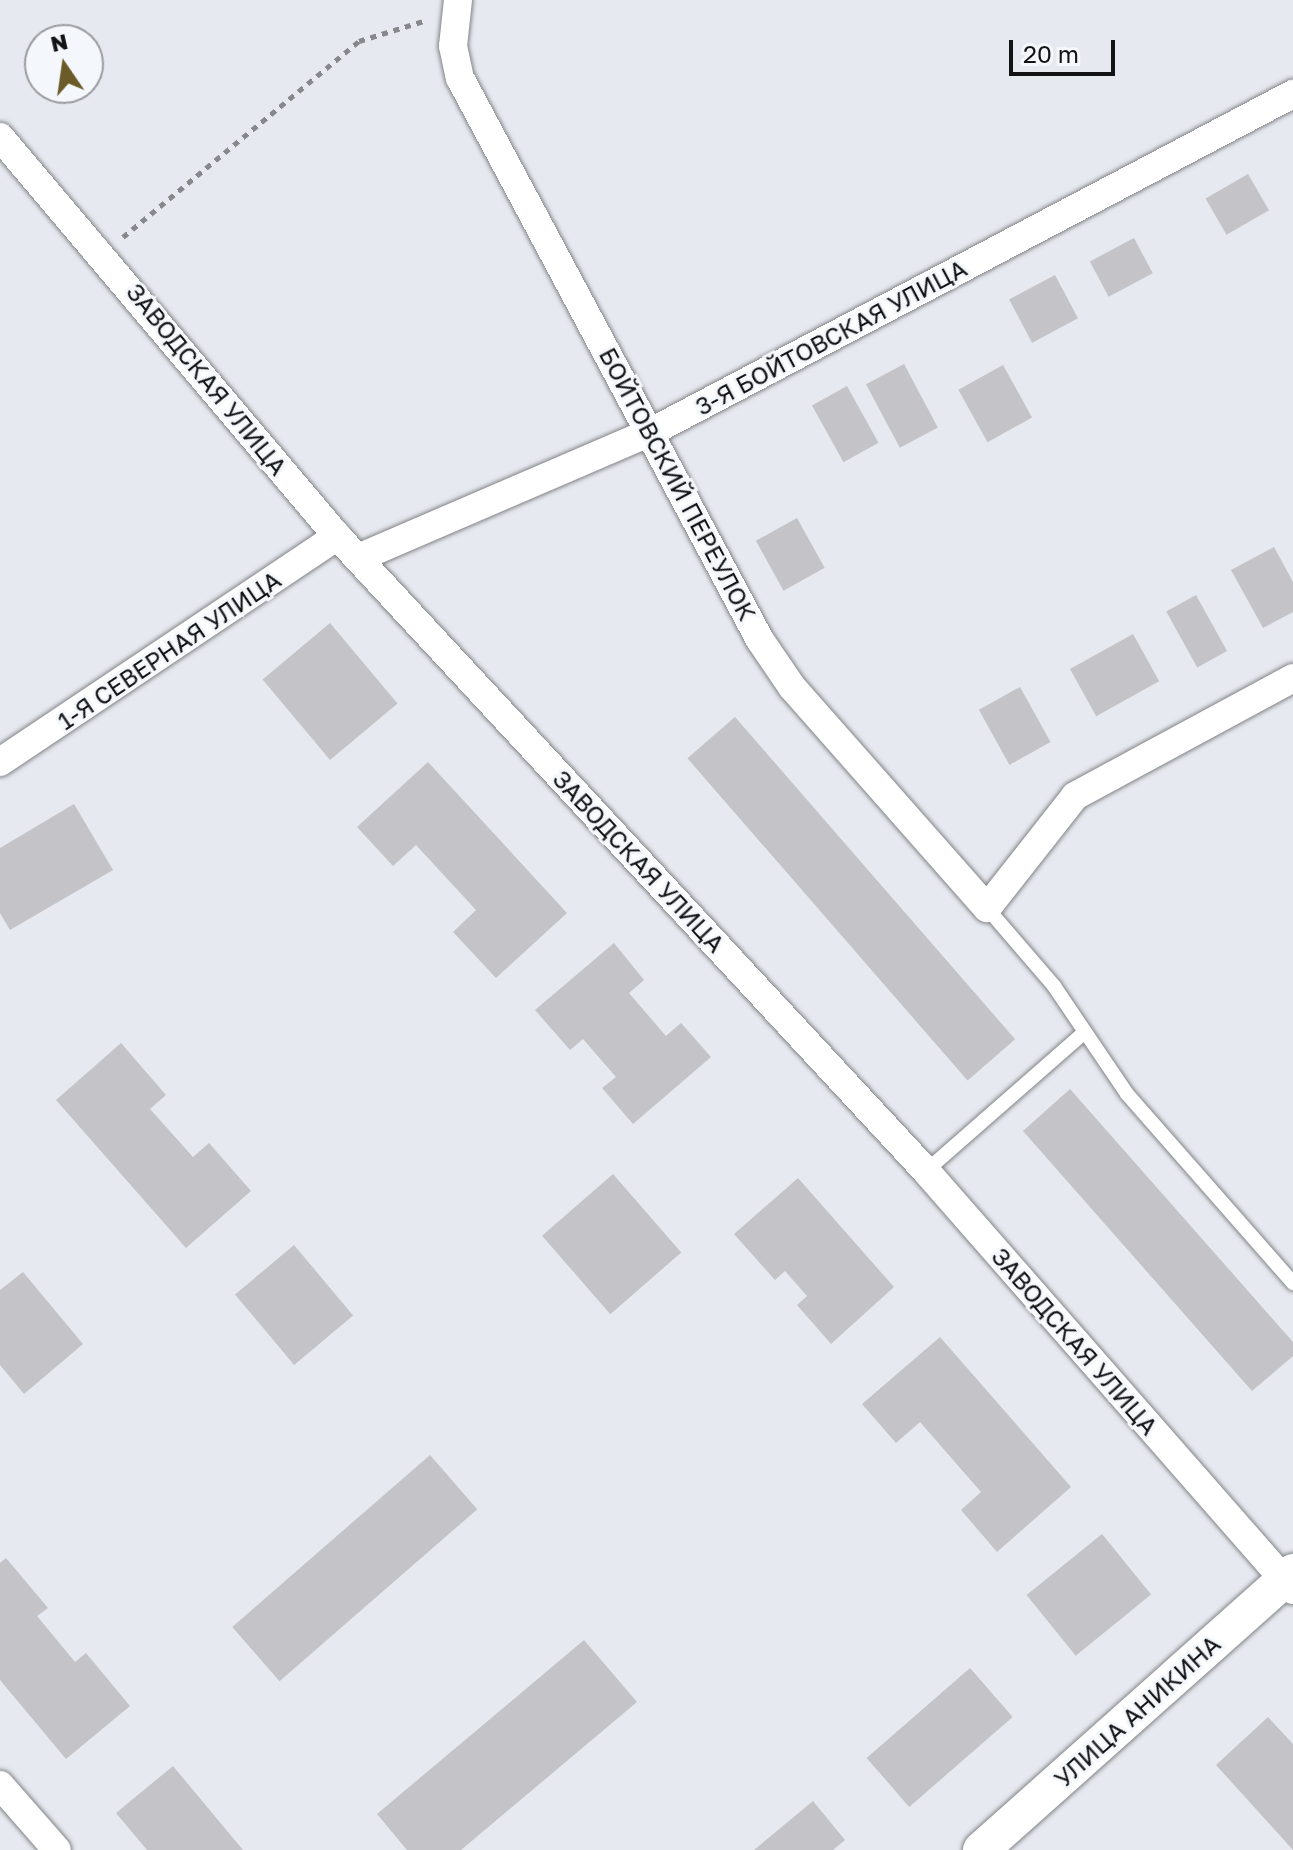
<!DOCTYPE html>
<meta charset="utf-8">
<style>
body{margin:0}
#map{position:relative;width:1293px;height:1850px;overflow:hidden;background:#e6e9ef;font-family:"Golos Text",sans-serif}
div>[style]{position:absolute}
.building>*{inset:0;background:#c4c3c8;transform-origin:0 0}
.path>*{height:5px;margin-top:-2.5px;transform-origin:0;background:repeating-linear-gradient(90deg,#86888c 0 6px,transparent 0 12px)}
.roads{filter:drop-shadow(0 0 2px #818388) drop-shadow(0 0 2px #818388)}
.service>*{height:14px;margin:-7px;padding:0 7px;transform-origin:7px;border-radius:7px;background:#fff}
.minor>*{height:28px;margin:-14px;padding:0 14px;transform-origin:14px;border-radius:14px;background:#fff}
.tertiary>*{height:36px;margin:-18px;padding:0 18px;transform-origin:18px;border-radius:18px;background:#fff}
span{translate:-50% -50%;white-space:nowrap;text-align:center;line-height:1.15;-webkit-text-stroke:6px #f4f7fc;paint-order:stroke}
.street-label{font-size:24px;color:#121314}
.north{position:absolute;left:24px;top:24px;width:80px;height:80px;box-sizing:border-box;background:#f4f7fc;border:2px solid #9a9c9f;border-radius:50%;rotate:347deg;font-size:22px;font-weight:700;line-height:32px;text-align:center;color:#121314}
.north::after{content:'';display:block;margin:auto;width:28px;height:36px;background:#6a5b28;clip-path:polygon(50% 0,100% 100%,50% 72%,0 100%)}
.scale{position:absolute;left:1009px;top:40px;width:106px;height:36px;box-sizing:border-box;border:4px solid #121314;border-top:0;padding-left:10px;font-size:24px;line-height:28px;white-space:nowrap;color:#121314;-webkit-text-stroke:6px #f4f7fc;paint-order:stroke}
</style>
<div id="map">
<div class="building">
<div style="left:1248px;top:174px;width:42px;height:49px;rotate:60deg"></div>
<div style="left:1134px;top:238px;width:40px;height:50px;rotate:62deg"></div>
<div style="left:1055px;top:275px;width:49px;height:52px;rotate:62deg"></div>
<div style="left:904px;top:364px;width:72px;height:43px;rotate:62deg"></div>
<div style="left:1003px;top:365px;width:60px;height:51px;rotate:61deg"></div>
<div style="left:847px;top:386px;width:65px;height:40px;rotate:61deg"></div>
<div style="left:797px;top:518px;width:57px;height:47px;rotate:61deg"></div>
<div style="clip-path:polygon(1274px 547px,1293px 582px,1293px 612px,1263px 628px,1231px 570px)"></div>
<div style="left:1196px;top:595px;width:64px;height:34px;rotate:61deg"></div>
<div style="left:330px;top:623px;width:105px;height:88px;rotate:50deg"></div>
<div style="left:1133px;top:634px;width:54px;height:72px;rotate:61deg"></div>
<div style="left:1020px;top:687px;width:63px;height:47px;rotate:61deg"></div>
<div style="left:735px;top:717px;width:427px;height:63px;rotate:49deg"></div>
<div style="clip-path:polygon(428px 762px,567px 913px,496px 978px,453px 932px,476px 910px,416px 845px,393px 866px,357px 827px)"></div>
<div style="clip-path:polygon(74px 804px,113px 870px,10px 930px,0 913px,0 848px)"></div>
<div style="clip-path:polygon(614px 943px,644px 980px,629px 993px,666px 1036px,681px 1023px,711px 1057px,633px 1124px,602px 1088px,616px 1077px,583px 1039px,570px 1050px,535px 1010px)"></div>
<div style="clip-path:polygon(121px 1043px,166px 1095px,150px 1109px,193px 1157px,209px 1143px,251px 1191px,186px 1248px,56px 1100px)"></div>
<div style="clip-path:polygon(1070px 1089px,1293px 1342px,1293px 1356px,1252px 1391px,1023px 1131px)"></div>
<div style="left:613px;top:1174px;width:104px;height:94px;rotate:49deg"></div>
<div style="clip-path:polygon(798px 1178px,894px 1287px,831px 1344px,797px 1305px,807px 1296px,785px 1271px,775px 1280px,734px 1234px)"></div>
<div style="left:294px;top:1245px;width:92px;height:77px;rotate:50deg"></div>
<div style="clip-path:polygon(23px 1272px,83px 1344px,24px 1394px,0 1365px,0 1290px)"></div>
<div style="clip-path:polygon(940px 1337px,1071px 1487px,997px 1552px,961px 1510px,981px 1492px,920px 1422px,896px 1443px,862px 1404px)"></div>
<div style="left:430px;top:1455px;width:72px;height:262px;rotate:49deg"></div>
<div style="left:1102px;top:1534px;width:78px;height:97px;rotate:51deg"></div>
<div style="clip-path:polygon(6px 1558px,48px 1608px,37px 1616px,75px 1662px,86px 1653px,130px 1706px,66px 1759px,0 1680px,0 1563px)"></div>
<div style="clip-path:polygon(584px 1640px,637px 1702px,461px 1850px,407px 1850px,377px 1814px)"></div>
<div style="left:970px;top:1668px;width:65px;height:137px;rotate:49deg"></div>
<div style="clip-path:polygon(1268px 1717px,1293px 1744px,1293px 1850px,1216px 1765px)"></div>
<div style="clip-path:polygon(173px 1766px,243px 1850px,147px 1850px,116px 1813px)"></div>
<div style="clip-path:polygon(813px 1801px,845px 1840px,833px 1850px,754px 1850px)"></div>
</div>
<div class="path">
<div style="left:123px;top:237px;width:307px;rotate:-39.7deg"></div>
<div style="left:359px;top:41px;width:71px;rotate:-17.2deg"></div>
</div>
<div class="roads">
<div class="service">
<div style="left:987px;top:908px;width:103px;rotate:49.3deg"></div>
<div style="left:1054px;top:986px;width:130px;rotate:55.9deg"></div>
<div style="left:1127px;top:1094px;width:252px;rotate:48.7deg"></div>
<div style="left:926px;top:1171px;width:211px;rotate:-41.2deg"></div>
</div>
<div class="minor">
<div style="left:458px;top:0;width:46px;rotate:96.2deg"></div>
<div style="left:453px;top:46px;width:33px;rotate:78deg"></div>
<div style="left:460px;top:78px;width:637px;rotate:61.91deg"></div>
<div style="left:760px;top:640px;width:57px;rotate:55.8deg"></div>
<div style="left:792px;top:687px;width:295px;rotate:48.6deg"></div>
<div style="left:987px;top:908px;width:142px;rotate:-51.8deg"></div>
<div style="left:1075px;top:796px;width:248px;rotate:-28.4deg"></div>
<div style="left:0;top:137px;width:522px;rotate:49.82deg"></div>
<div style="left:337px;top:536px;width:866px;rotate:47.15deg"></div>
<div style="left:926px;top:1171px;width:557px;rotate:48.79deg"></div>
<div style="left:358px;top:558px;width:319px;rotate:-23.3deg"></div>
<div style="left:651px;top:432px;width:726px;rotate:-27.77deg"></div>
<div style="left:0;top:762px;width:406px;rotate:-33.8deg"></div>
<div style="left:0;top:1785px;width:86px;rotate:48.8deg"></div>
</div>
<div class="tertiary">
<div style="left:981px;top:1850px;width:418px;rotate:-41.7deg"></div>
</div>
</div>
<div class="street-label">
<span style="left:831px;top:337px;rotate:-28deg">3-Я БОЙТОВСКАЯ УЛИЦА</span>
<span style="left:207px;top:379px;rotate:51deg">ЗАВОДСКАЯ УЛИЦА</span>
<span style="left:678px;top:484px;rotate:62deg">БОЙТОВСКИЙ ПЕРЕУЛОК</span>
<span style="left:169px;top:650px;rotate:-34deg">1-Я СЕВЕРНАЯ УЛИЦА</span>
<span style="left:639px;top:861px;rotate:47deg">ЗАВОДСКАЯ УЛИЦА</span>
<span style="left:1075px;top:1341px;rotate:49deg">ЗАВОДСКАЯ УЛИЦА</span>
<span style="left:1137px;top:1711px;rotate:-42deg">УЛИЦА АНИКИНА</span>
</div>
<div class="north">N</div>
<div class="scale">20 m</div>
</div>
